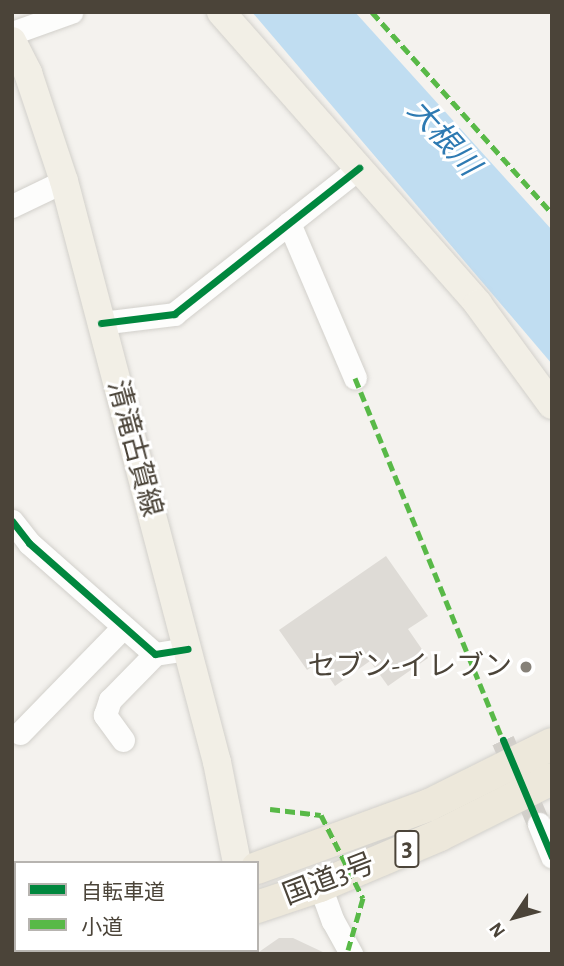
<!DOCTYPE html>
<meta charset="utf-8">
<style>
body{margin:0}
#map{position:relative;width:564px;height:966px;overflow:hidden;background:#f4f2ee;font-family:"Alegreya Sans","Noto Sans JP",sans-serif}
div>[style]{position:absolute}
.water>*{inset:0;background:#c0ddf1}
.building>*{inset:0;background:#dedbd6}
.minor-tunnel>*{height:23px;margin-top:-11.5px;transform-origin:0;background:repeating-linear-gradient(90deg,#d2cfca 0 23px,transparent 0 34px)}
.roads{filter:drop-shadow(0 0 2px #d2d0cb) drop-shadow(0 0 2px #d2d0cb)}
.minor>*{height:23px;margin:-11.5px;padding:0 11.5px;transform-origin:11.5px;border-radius:11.5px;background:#fdfdfc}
.major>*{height:28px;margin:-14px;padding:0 14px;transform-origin:14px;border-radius:14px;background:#f2efe6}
.highway>*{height:32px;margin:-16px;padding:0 16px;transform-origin:16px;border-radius:16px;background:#ede8db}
.quiet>*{height:5px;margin-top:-2.5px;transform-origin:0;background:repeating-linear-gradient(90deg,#58b947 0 10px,transparent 0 15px)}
.cycleway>*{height:7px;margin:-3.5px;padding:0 3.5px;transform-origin:3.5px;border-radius:3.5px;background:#00873e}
.dots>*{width:19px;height:19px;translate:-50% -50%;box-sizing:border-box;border:4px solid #fff;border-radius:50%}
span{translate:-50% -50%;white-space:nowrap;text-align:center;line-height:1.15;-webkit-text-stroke:6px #fff;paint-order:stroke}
.shield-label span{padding:2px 5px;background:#fff;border:2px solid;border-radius:5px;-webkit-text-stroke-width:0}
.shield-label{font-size:26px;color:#4b4439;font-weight:700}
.street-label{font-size:28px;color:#4b4439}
.poi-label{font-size:28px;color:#4b4439}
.right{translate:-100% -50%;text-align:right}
.water-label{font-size:30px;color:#2e7ab2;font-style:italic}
.frame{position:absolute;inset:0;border:14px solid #4b4439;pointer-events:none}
.legend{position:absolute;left:14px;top:861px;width:245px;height:91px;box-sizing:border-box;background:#fff;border:2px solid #b7b4b0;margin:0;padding:9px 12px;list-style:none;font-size:21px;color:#4b4439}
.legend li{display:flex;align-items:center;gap:14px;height:35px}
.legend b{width:35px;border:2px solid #b7b4b0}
.north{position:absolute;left:480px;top:882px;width:70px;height:70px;-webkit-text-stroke:5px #fff;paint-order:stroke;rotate:234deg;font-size:19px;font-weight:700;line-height:28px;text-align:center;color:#4b4439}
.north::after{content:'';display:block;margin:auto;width:24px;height:32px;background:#4b4439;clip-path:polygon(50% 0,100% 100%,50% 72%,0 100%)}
</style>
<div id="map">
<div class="water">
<div style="clip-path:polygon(252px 12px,355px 12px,552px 230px,552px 364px)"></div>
</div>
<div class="building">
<div style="clip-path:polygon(386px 556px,428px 616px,408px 629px,428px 658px,388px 686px,370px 661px,335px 686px,319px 662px,307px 670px,279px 630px)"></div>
<div style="clip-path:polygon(279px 938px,293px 938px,327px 954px,256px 954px)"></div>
</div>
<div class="minor-tunnel">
<div style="left:503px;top:740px;width:91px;rotate:66.8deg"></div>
</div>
<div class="roads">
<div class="minor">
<div style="left:12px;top:33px;width:63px;rotate:-19.6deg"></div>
<div style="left:12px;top:206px;width:58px;rotate:-25.7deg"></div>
<div style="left:289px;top:223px;width:168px;rotate:66.9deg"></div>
<div style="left:101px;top:323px;width:74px;rotate:-7deg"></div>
<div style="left:174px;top:314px;width:236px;rotate:-38.3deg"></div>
<div style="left:12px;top:521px;width:28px;rotate:52deg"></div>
<div style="left:29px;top:543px;width:168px;rotate:41.4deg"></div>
<div style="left:155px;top:654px;width:33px;rotate:-9deg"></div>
<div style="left:20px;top:733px;width:148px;rotate:-45.8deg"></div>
<div style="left:123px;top:740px;width:31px;rotate:-126deg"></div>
<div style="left:105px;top:715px;width:16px;rotate:-72deg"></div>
<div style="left:110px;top:700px;width:64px;rotate:-45.6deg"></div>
<div style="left:539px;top:824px;width:35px;rotate:68deg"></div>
<div style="left:320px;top:886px;width:37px;rotate:70deg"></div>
<div style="left:333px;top:921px;width:38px;rotate:61deg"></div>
<div style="left:237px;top:954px;width:4px;rotate:-90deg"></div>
</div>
<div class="major">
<div style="left:221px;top:12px;width:389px;rotate:48.6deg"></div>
<div style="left:478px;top:304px;width:125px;rotate:53.8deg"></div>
<div style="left:12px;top:41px;width:36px;rotate:63deg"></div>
<div style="left:28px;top:73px;width:114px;rotate:71.6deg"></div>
<div style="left:64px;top:181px;width:601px;rotate:75.25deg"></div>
<div style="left:217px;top:762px;width:103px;rotate:78.8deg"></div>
</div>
<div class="highway">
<div style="left:257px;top:868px;width:183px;rotate:-20.1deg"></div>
<div style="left:429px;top:805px;width:137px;rotate:-26.4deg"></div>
<div style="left:257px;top:907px;width:66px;rotate:-18.4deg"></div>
<div style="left:320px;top:886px;width:130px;rotate:-23deg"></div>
<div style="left:440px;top:835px;width:125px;rotate:-26.6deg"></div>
<div style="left:12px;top:931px;width:4px"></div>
<div style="left:96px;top:954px;width:14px;rotate:-17deg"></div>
</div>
</div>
<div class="quiet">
<div style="left:372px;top:12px;width:270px;rotate:48.2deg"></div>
<div style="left:355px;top:378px;width:391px;rotate:67.8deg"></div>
<div style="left:270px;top:809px;width:51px;rotate:6.7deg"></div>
<div style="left:321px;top:815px;width:93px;rotate:63.2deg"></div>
<div style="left:363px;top:898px;width:54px;rotate:106.1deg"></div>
</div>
<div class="cycleway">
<div style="left:101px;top:323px;width:74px;rotate:-7deg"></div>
<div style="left:174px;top:314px;width:236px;rotate:-38.3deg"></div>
<div style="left:12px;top:521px;width:28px;rotate:52deg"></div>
<div style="left:29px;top:543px;width:168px;rotate:41.4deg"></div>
<div style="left:155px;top:654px;width:33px;rotate:-9deg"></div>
<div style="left:503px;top:740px;width:127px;rotate:67.3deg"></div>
</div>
<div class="dots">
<div style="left:526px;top:667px;background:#868178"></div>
</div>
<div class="shield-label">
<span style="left:407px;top:849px">3</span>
</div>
<div class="street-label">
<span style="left:134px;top:449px;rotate:75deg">清滝古賀線</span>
<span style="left:329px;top:880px;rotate:-21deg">国道3号</span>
</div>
<div class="poi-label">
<span class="right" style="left:512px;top:667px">セブン-イレブン</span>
</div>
<div class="water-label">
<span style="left:443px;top:138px;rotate:48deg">大根川</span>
</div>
<div class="frame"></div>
<ul class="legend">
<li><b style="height:9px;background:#00873e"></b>自転車道</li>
<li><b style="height:9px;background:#58b947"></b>小道</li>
</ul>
<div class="north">N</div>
</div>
